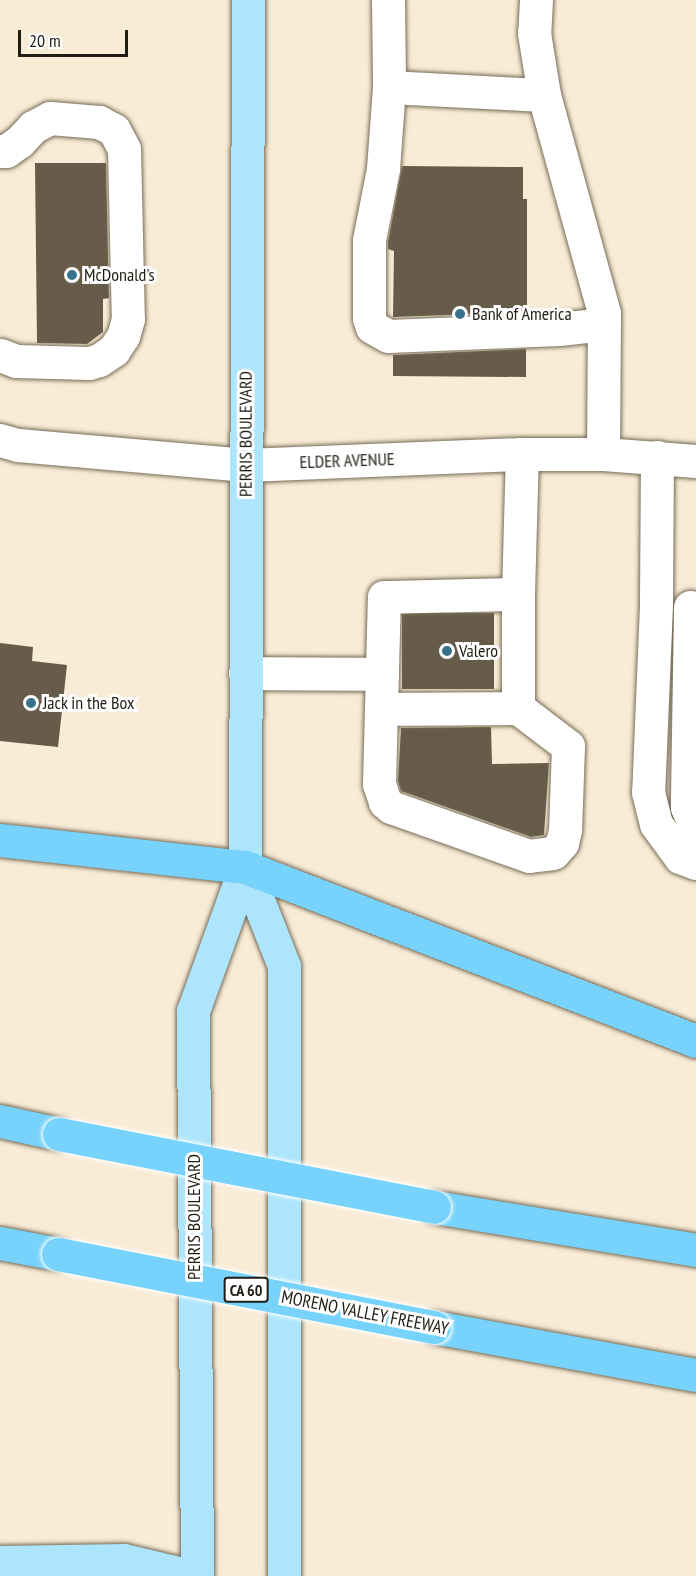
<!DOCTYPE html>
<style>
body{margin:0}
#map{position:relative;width:696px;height:1576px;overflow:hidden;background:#f9ecd6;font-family:"PT Sans Narrow",sans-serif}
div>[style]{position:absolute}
.building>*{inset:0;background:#675c49;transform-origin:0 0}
.roads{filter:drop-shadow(0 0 2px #776c58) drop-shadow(0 0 2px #776c58)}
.minor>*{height:33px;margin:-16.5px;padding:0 16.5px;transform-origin:16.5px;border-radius:16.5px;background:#fff}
.major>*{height:33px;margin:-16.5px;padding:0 16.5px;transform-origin:16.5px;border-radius:16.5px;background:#ade5fd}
.highway>*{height:33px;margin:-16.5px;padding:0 16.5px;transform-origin:16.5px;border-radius:16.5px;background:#77d3fb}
.bridges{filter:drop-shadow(0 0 2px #fff) drop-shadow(0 0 2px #fff)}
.highway-bridge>*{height:33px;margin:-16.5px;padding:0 16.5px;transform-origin:16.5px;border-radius:16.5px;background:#77d3fb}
.dots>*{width:16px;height:16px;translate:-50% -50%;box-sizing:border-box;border:3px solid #fff;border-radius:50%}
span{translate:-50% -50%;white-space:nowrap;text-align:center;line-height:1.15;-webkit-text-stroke:6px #fff;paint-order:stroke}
.shield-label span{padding:2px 4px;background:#fff;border:2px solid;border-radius:4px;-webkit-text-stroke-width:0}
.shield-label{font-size:16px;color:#211d15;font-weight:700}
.poi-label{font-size:18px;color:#211d15}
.left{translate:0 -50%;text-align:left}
.street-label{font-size:18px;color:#211d15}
.scale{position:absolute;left:18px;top:30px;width:110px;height:27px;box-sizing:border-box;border:3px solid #211d15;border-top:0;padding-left:8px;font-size:18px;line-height:21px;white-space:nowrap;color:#211d15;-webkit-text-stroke:4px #fff;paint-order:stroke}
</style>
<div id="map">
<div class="building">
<div style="clip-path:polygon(35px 163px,106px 163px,109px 298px,103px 299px,103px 332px,87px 344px,37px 343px)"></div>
<div style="clip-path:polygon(402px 166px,523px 167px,523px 199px,527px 199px,527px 312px,393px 317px,394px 251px,388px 249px,388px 242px)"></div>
<div style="clip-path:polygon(526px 349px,526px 377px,393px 376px,393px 355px)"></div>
<div style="left:494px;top:613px;width:76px;height:92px;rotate:90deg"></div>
<div style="clip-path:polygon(0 643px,33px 647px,32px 661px,67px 665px,58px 747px,0 741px)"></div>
<div style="clip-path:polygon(491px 727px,492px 764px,549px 763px,544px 835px,531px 837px,401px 791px,398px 781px,401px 728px)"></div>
</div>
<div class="roads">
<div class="minor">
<div style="left:388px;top:0;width:87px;rotate:89.3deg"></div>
<div style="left:389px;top:87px;width:155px;rotate:3deg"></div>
<div style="left:536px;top:0;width:33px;rotate:93deg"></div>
<div style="left:534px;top:33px;width:63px;rotate:80.8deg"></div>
<div style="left:544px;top:95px;width:226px;rotate:74.6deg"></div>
<div style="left:604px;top:313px;width:141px;rotate:90.4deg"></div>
<div style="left:389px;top:87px;width:82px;rotate:94.2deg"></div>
<div style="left:383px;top:169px;width:72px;rotate:101.2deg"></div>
<div style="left:369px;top:240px;width:78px;rotate:90deg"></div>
<div style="left:369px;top:318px;width:9px;rotate:72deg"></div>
<div style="left:372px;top:327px;width:18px;rotate:29deg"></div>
<div style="left:388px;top:336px;width:171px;rotate:-2.3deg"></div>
<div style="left:559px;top:329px;width:45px;rotate:-6.3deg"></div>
<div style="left:0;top:151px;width:6px"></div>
<div style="left:6px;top:151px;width:16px;rotate:-35deg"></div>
<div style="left:19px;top:142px;width:21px;rotate:-47deg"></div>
<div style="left:33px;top:127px;width:19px;rotate:-28deg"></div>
<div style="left:50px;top:118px;width:49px;rotate:4.7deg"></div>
<div style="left:99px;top:122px;width:17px;rotate:28deg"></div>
<div style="left:114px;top:130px;width:21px;rotate:62deg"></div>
<div style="left:124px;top:149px;width:170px;rotate:88.7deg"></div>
<div style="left:128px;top:319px;width:18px;rotate:106deg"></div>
<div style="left:123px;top:336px;width:17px;rotate:123deg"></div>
<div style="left:114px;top:350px;width:18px;rotate:146deg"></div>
<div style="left:99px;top:360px;width:10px;rotate:163deg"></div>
<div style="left:89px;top:363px;width:73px;rotate:-178.4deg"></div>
<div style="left:16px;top:361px;width:17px;rotate:-159deg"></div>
<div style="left:0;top:440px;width:19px;rotate:16deg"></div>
<div style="left:18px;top:445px;width:229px;rotate:5deg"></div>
<div style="left:246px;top:465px;width:276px;rotate:-2.3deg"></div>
<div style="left:522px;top:454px;width:81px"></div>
<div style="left:603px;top:454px;width:93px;rotate:4.3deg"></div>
<div style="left:657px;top:457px;width:148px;rotate:90.4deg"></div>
<div style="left:656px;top:605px;width:187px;rotate:92.4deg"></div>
<div style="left:648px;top:792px;width:33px;rotate:76deg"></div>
<div style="left:656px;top:824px;width:41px;rotate:54deg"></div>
<div style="left:680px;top:857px;width:17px;rotate:21deg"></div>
<div style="left:690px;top:607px;width:200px;rotate:90.9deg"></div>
<div style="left:687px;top:807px;width:24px;rotate:68deg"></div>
<div style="left:245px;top:673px;width:137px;rotate:0.4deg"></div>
<div style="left:518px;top:708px;width:63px;rotate:37.2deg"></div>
<div style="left:568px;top:746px;width:84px;rotate:92deg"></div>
<div style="left:565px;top:830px;width:13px;rotate:103deg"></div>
<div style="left:562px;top:843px;width:13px;rotate:132deg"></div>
<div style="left:553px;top:853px;width:24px;rotate:173deg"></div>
<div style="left:529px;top:856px;width:146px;rotate:-160.5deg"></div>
<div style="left:391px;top:807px;width:8px;rotate:-140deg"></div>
<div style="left:385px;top:802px;width:19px;rotate:-108deg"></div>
<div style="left:379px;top:784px;width:187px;rotate:-88.5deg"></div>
<div style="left:384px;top:597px;width:134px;rotate:-1.3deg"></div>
<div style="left:518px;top:594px;width:140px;rotate:-88.4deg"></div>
<div style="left:381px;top:709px;width:137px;rotate:-0.4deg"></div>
<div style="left:518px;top:708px;width:114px;rotate:-90deg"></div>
</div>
<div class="major">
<div style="left:245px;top:867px;width:106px;rotate:68.5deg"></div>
<div style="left:284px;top:966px;width:610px;rotate:90deg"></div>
<div style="left:0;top:1562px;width:124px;rotate:-0.9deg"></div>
<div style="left:124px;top:1560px;width:69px;rotate:13.4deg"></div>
<div style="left:197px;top:1576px;width:565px;rotate:-90.41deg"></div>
<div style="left:193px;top:1011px;width:153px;rotate:-70.1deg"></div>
<div style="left:245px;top:867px;width:867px;rotate:-89.8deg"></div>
</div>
<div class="highway">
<div style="left:0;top:840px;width:246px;rotate:6.3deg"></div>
<div style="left:245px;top:867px;width:483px;rotate:21.1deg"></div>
<div style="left:0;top:1121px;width:60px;rotate:12.4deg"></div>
<div style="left:434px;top:1207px;width:266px;rotate:9.3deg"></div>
<div style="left:0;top:1243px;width:59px;rotate:10.7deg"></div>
<div style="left:434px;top:1327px;width:266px;rotate:10.4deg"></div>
</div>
</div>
<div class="bridges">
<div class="highway-bridge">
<div style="left:59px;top:1134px;width:382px;rotate:11deg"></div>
<div style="left:58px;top:1254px;width:383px;rotate:11deg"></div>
</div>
</div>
<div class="dots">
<div style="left:72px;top:275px;background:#38728b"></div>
<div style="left:460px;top:314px;background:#38728b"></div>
<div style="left:447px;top:651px;background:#38728b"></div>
<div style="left:31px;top:703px;background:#38728b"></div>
</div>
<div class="shield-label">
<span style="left:246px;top:1290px">CA 60</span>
</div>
<div class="poi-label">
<span class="left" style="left:84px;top:275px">McDonald's</span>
<span class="left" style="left:472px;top:314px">Bank of America</span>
<span class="left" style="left:459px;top:651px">Valero</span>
<span class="left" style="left:43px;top:703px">Jack in the Box</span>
</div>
<div class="street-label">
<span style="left:246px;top:434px;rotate:-90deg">PERRIS BOULEVARD</span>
<span style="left:347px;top:461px;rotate:-2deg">ELDER AVENUE</span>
<span style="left:194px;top:1217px;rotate:-90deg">PERRIS BOULEVARD</span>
<span style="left:365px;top:1313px;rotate:11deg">MORENO VALLEY FREEWAY</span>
</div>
<div class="scale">20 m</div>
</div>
